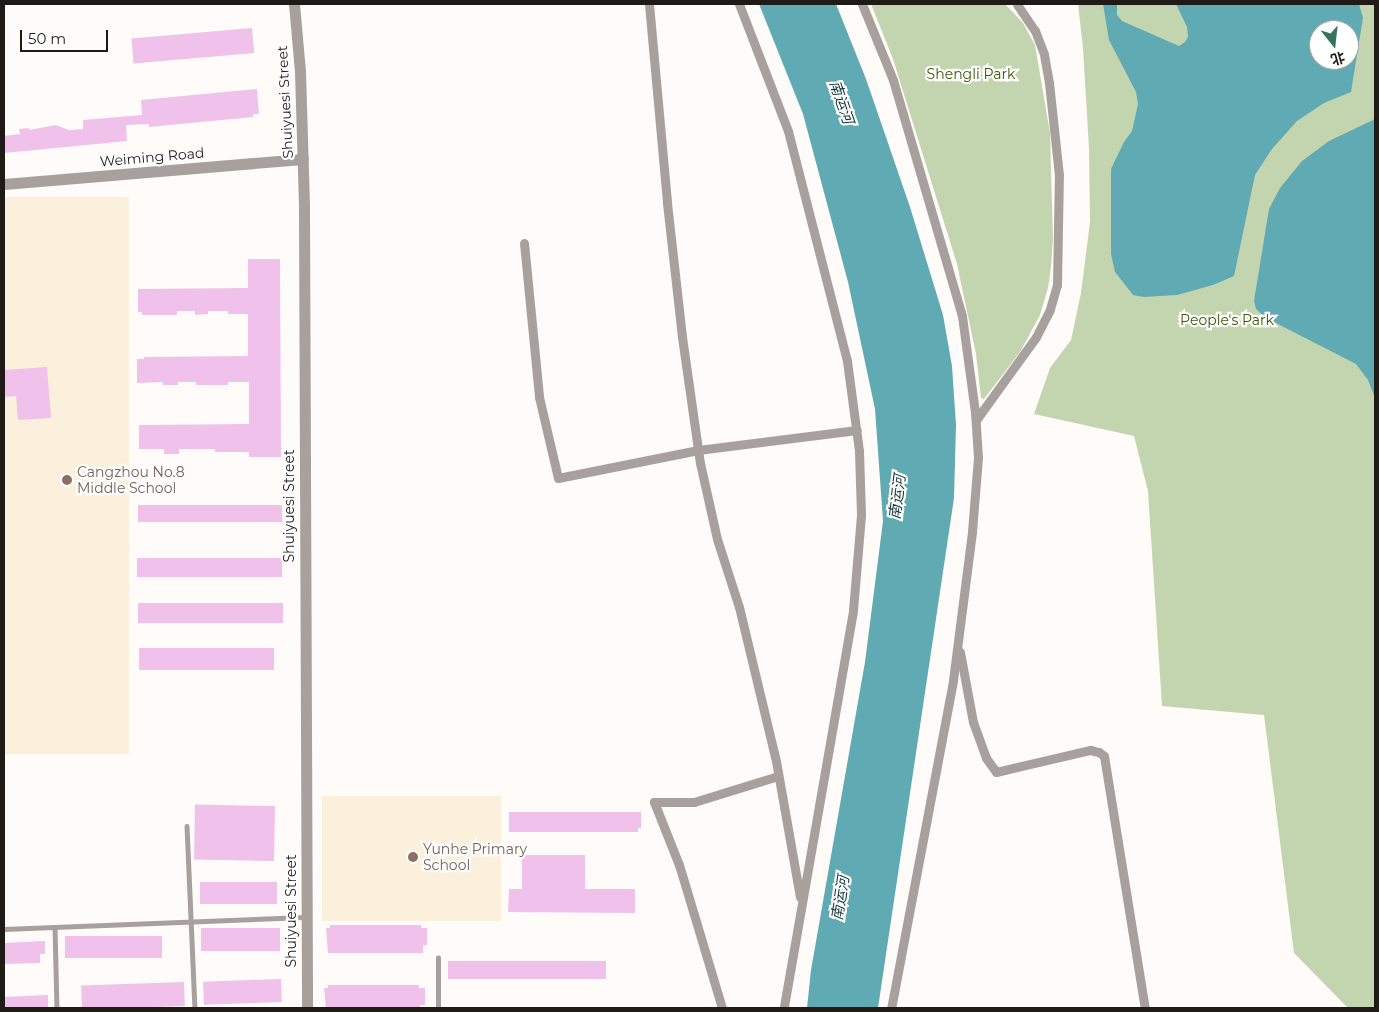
<!DOCTYPE html>
<meta charset="utf-8">
<style>
body{margin:0}
#map{position:relative;width:1379px;height:1012px;overflow:hidden;background:#fefbf8;font-family:Montserrat,"Noto Sans SC",sans-serif}
div>[style]{position:absolute}
.education>*{inset:0;background:#fbf0db;transform-origin:0 0}
.green>*{inset:0;background:#c3d5ae}
.water>*{inset:0;background:#60aab4}
.building>*{inset:0;background:#f0c1ea;transform-origin:0 0}
.service>*{height:4.5px;margin:-2.25px;padding:0 2.25px;transform-origin:2.25px;border-radius:2.25px;background:#a8a09d}
.minor>*{height:9px;margin:-4.5px;padding:0 4.5px;transform-origin:4.5px;border-radius:4.5px;background:#a8a09d}
.tertiary>*{height:11px;margin:-5.5px;padding:0 5.5px;transform-origin:5.5px;border-radius:5.5px;background:#a8a09d}
.dots>*{width:14px;height:14px;translate:-50% -50%;box-sizing:border-box;border:2px solid #fff;border-radius:50%}
span{translate:-50% -50%;white-space:nowrap;text-align:center;line-height:1.15;-webkit-text-stroke:4.5px #fff;paint-order:stroke}
.park-label{font-size:14px;color:#3b5606}
.street-label{font-size:14px;color:#201a16}
.education-label{font-size:14px;color:#785e54}
.left{translate:0 -50%;text-align:left}
.water-label{font-size:15px;color:#14383d;font-style:italic}
.frame{position:absolute;inset:0;border:5px solid #201a16;pointer-events:none}
.north{position:absolute;left:1309px;top:20px;width:50px;height:50px;box-sizing:border-box;background:#fff;border:1px solid #a6a3a2;border-radius:50%;rotate:164deg;font-size:14px;font-weight:700;line-height:20px;text-align:center;color:#201a16}
.north::after{content:'';display:block;margin:auto;width:18px;height:22px;background:#36735e;clip-path:polygon(50% 0,100% 100%,50% 72%,0 100%)}
.scale{position:absolute;left:20px;top:30px;width:88px;height:22px;box-sizing:border-box;border:2px solid #201a16;border-top:0;padding-left:6px;font-size:15px;line-height:18px;white-space:nowrap;color:#201a16;-webkit-text-stroke:4px #fff;paint-order:stroke}
</style>
<div id="map">
<div class="education">
<div style="left:129px;top:197px;width:557px;height:125px;rotate:90deg"></div>
<div style="left:322px;top:796px;width:179px;height:125px"></div>
</div>
<div class="green">
<div style="clip-path:polygon(871px 4px,1005px 4px,1023px 23px,1035px 45px,1050px 133px,1053px 238px,1051px 267px,1048px 288px,1040px 315px,1020px 352px,984px 399px,981px 398px,976px 354px,957px 264px,893px 59px)"></div>
<div style="clip-path:polygon(evenodd,1078px 4px,1375px 4px,1375px 1008px,1348px 1008px,1294px 953px,1264px 715px,1162px 706px,1148px 491px,1134px 436px,1034px 414px,1050px 368px,1071px 340px,1081px 293px,1090px 222px,1089px 149px,1083px 48px,1078px 4px,1319px 30px,1349px 30px,1349px 60px,1319px 60px,1319px 30px)"></div>
</div>
<div class="water">
<div style="clip-path:polygon(759px 4px,836px 4px,866px 79px,910px 207px,943px 315px,952px 366px,956px 425px,954px 498px,878px 1008px,807px 1008px,811px 970px,865px 662px,883px 521px,875px 409px,848px 282px,803px 114px)"></div>
<div style="clip-path:polygon(evenodd,1103px 4px,1117px 4px,1117px 15px,1122px 21px,1179px 46px,1185px 42px,1188px 37px,1187px 27px,1176px 4px,1359px 4px,1363px 18px,1351px 92px,1324px 103px,1297px 121px,1272px 149px,1255px 175px,1234px 276px,1213px 285px,1177px 295px,1144px 297px,1133px 295px,1115px 272px,1111px 254px,1111px 169px,1124px 142px,1132px 131px,1138px 104px,1136px 92px,1109px 40px,1103px 4px,1319px 30px,1349px 30px,1349px 60px,1319px 60px,1319px 30px)"></div>
<div style="clip-path:polygon(1375px 119px,1375px 398px,1368px 380px,1356px 364px,1266px 318px,1256px 309px,1254px 301px,1269px 209px,1280px 188px,1302px 161px,1329px 141px)"></div>
</div>
<div class="building">
<div style="left:252px;top:28px;width:25px;height:121px;rotate:85deg"></div>
<div style="clip-path:polygon(257px 89px,259px 114px,253px 114px,253px 117px,149px 127px,149px 124px,126px 125px,127px 141px,4px 153px,4px 136px,20px 134px,19px 129px,29px 128px,29px 130px,56px 125px,69px 130px,83px 129px,83px 120px,142px 115px,141px 100px)"></div>
<div style="clip-path:polygon(248px 259px,280px 259px,281px 457px,249px 457px,249px 452px,215px 452px,215px 449px,179px 449px,179px 454px,164px 454px,164px 449px,139px 449px,139px 425px,249px 424px,249px 382px,228px 382px,228px 385px,196px 385px,196px 382px,178px 382px,178px 385px,163px 385px,163px 382px,137px 383px,137px 359px,144px 359px,144px 357px,248px 356px,248px 314px,228px 314px,228px 311px,208px 311px,208px 314px,195px 315px,195px 311px,177px 311px,177px 315px,142px 315px,142px 312px,138px 312px,138px 289px,248px 288px)"></div>
<div style="clip-path:polygon(47px 367px,51px 418px,18px 420px,16px 396px,4px 397px,4px 370px)"></div>
<div style="left:138px;top:505px;width:144px;height:17px"></div>
<div style="left:137px;top:558px;width:145px;height:19px"></div>
<div style="left:138px;top:603px;width:145px;height:20px"></div>
<div style="left:139px;top:648px;width:135px;height:22px"></div>
<div style="left:275px;top:806px;width:55px;height:80px;rotate:91deg"></div>
<div style="clip-path:polygon(509px 812px,641px 812px,641px 828px,638px 828px,638px 832px,509px 832px)"></div>
<div style="clip-path:polygon(522px 855px,585px 855px,585px 889px,635px 889px,635px 913px,508px 912px,509px 889px,522px 889px)"></div>
<div style="left:277px;top:882px;width:22px;height:77px;rotate:90deg"></div>
<div style="clip-path:polygon(330px 925px,421px 925px,421px 928px,427px 928px,427px 945px,423px 945px,423px 953px,328px 953px,326px 928px,330px 928px)"></div>
<div style="left:280px;top:928px;width:23px;height:79px;rotate:90deg"></div>
<div style="left:162px;top:936px;width:22px;height:97px;rotate:90deg"></div>
<div style="clip-path:polygon(45px 941px,45px 954px,40px 954px,40px 963px,4px 964px,4px 943px)"></div>
<div style="left:448px;top:961px;width:158px;height:18px"></div>
<div style="left:281px;top:979px;width:23px;height:78px;rotate:88deg"></div>
<div style="left:184px;top:982px;width:24px;height:103px;rotate:88deg"></div>
<div style="clip-path:polygon(328px 985px,419px 985px,419px 988px,425px 988px,425px 1005px,420px 1005px,420px 1008px,326px 1008px,324px 988px,328px 988px)"></div>
<div style="clip-path:polygon(48px 995px,48px 1008px,4px 1008px,4px 997px)"></div>
</div>
<div class="service">
<div style="left:187px;top:826px;width:182px;rotate:87.5deg"></div>
<div style="left:55px;top:927px;width:81px;rotate:88.6deg"></div>
<div style="left:4px;top:929px;width:301px;rotate:-2.3deg"></div>
<div style="left:438px;top:1008px;width:50px;rotate:-90deg"></div>
</div>
<div class="minor">
<div style="left:649px;top:4px;width:200px;rotate:84.8deg"></div>
<div style="left:667px;top:203px;width:135px;rotate:83.6deg"></div>
<div style="left:682px;top:337px;width:127px;rotate:81.9deg"></div>
<div style="left:700px;top:463px;width:78px;rotate:77.4deg"></div>
<div style="left:717px;top:539px;width:71px;rotate:72.1deg"></div>
<div style="left:739px;top:607px;width:158px;rotate:76.5deg"></div>
<div style="left:776px;top:761px;width:138px;rotate:80deg"></div>
<div style="left:739px;top:4px;width:136px;rotate:68.9deg"></div>
<div style="left:788px;top:131px;width:237px;rotate:75.6deg"></div>
<div style="left:847px;top:361px;width:91px;rotate:82.4deg"></div>
<div style="left:859px;top:451px;width:64px;rotate:88.2deg"></div>
<div style="left:861px;top:515px;width:96px;rotate:94.8deg"></div>
<div style="left:853px;top:611px;width:403px;rotate:99.9deg"></div>
<div style="left:862px;top:4px;width:82px;rotate:67.8deg"></div>
<div style="left:893px;top:80px;width:246px;rotate:73.7deg"></div>
<div style="left:962px;top:316px;width:97px;rotate:82.3deg"></div>
<div style="left:975px;top:412px;width:45px;rotate:86.2deg"></div>
<div style="left:978px;top:457px;width:75px;rotate:94.6deg"></div>
<div style="left:972px;top:532px;width:150px;rotate:97.3deg"></div>
<div style="left:953px;top:681px;width:333px;rotate:100.7deg"></div>
<div style="left:524px;top:243px;width:155px;rotate:84.4deg"></div>
<div style="left:539px;top:397px;width:83px;rotate:76.8deg"></div>
<div style="left:558px;top:478px;width:143px;rotate:-11.3deg"></div>
<div style="left:698px;top:450px;width:160px;rotate:-7.2deg"></div>
<div style="left:976px;top:420px;width:102px;rotate:-54.1deg"></div>
<div style="left:1036px;top:337px;width:31px;rotate:-63deg"></div>
<div style="left:1050px;top:309px;width:25px;rotate:-74deg"></div>
<div style="left:1057px;top:285px;width:110px;rotate:-89deg"></div>
<div style="left:1059px;top:175px;width:93px;rotate:-96.2deg"></div>
<div style="left:1049px;top:83px;width:29px;rotate:-100deg"></div>
<div style="left:1044px;top:54px;width:25px;rotate:-111deg"></div>
<div style="left:1035px;top:31px;width:32px;rotate:-124deg"></div>
<div style="left:960px;top:652px;width:71px;rotate:79.5deg"></div>
<div style="left:973px;top:722px;width:38px;rotate:70deg"></div>
<div style="left:986px;top:758px;width:17px;rotate:54deg"></div>
<div style="left:996px;top:772px;width:97px;rotate:-13.2deg"></div>
<div style="left:1090px;top:750px;width:9px;rotate:13deg"></div>
<div style="left:1099px;top:752px;width:6px;rotate:39deg"></div>
<div style="left:1104px;top:756px;width:255px;rotate:80.8deg"></div>
<div style="left:722px;top:1008px;width:149px;rotate:-106.7deg"></div>
<div style="left:679px;top:865px;width:68px;rotate:-111.6deg"></div>
<div style="left:654px;top:802px;width:40px"></div>
<div style="left:694px;top:802px;width:88px;rotate:-17.2deg"></div>
</div>
<div class="tertiary">
<div style="left:294px;top:4px;width:67px;rotate:84.9deg"></div>
<div style="left:300px;top:71px;width:138px;rotate:88.3deg"></div>
<div style="left:304px;top:209px;width:799px;rotate:89.78deg"></div>
<div style="left:4px;top:184px;width:300px;rotate:-4.8deg"></div>
</div>
<div class="dots">
<div style="left:67px;top:480px;background:#8d6e63"></div>
<div style="left:413px;top:857px;background:#8d6e63"></div>
</div>
<div class="park-label">
<span style="left:971px;top:74px">Shengli Park</span>
<span style="left:1227px;top:320px">People's Park</span>
</div>
<div class="street-label">
<span style="left:285px;top:102px;rotate:-93deg">Shuiyuesi Street</span>
<span style="left:152px;top:157px;rotate:-5deg">Weiming Road</span>
<span style="left:289px;top:506px;rotate:-90deg">Shuiyuesi Street</span>
<span style="left:291px;top:911px;rotate:-90deg">Shuiyuesi Street</span>
</div>
<div class="education-label">
<span class="left" style="left:77px;top:480px">Cangzhou No.8<br>Middle School</span>
<span class="left" style="left:423px;top:857px">Yunhe Primary<br>School</span>
</div>
<div class="water-label">
<span style="left:842px;top:102px;rotate:71deg">南运河</span>
<span style="left:897px;top:497px;rotate:-83deg">南运河</span>
<span style="left:840px;top:898px;rotate:-81deg">南运河</span>
</div>
<div class="frame"></div>
<div class="north">北</div>
<div class="scale">50 m</div>
</div>
